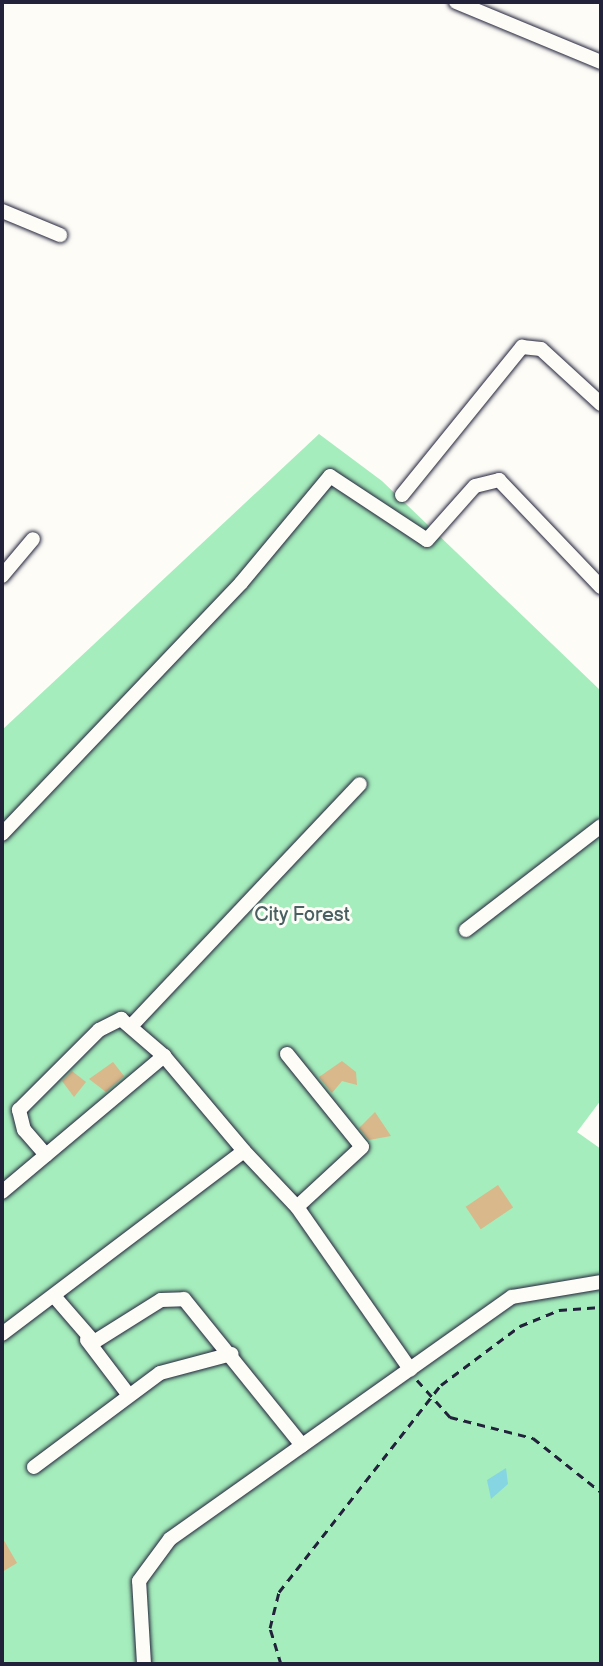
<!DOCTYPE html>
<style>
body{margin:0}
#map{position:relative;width:603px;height:1666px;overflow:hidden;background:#fdfcf7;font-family:"Balsamiq Sans",sans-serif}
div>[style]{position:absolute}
.green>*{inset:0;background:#a5edbc}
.water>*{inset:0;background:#86d5e3}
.building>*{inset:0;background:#d9b88b;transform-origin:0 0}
.path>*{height:3px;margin-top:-1.5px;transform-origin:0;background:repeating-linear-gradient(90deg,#22223b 0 8px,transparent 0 14px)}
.roads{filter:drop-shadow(0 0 2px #22223b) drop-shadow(0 0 2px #22223b)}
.minor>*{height:14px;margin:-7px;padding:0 7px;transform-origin:7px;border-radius:7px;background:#fdfcf7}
span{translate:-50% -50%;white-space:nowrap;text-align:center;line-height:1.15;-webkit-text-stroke:6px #fdfcf7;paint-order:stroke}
.park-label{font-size:20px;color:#495f62}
.frame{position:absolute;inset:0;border:4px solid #22223b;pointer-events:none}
</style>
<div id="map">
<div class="green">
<div style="clip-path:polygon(319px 434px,382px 481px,601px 691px,601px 1100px,577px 1132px,601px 1149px,601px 1664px,2px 1664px,2px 730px)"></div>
</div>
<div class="water">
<div style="clip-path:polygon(506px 1468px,508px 1484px,491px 1499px,487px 1480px)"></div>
</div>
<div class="building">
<div style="clip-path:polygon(342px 1061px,356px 1072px,357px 1085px,342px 1081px,332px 1093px,319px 1077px)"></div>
<div style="clip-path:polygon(113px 1062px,124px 1076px,106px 1092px,89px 1079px)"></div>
<div style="clip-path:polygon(72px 1071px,86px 1082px,74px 1097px,62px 1081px)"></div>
<div style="clip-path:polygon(375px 1112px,391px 1136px,369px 1140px,359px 1128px)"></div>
<div style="left:498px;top:1185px;width:27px;height:39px;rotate:56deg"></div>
<div style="clip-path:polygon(2px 1537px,17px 1563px,2px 1572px)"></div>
</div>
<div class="path">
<div style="left:417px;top:1380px;width:50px;rotate:48.3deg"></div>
<div style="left:450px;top:1417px;width:86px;rotate:14.2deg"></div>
<div style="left:533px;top:1438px;width:87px;rotate:38.5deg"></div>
<div style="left:281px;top:1664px;width:38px;rotate:-107deg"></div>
<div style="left:270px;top:1628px;width:37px;rotate:-76deg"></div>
<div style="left:279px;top:1592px;width:263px;rotate:-52deg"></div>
<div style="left:441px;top:1385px;width:99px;rotate:-36.8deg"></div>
<div style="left:520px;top:1326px;width:42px;rotate:-22.3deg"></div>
<div style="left:559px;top:1310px;width:42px;rotate:-4.1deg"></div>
</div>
<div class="roads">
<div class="minor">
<div style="left:456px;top:2px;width:157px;rotate:22.5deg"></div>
<div style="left:2px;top:211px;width:63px;rotate:22.5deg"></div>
<div style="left:402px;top:495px;width:191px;rotate:-51deg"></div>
<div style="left:522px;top:347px;width:19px;rotate:6deg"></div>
<div style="left:541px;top:349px;width:81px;rotate:42.5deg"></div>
<div style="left:2px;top:576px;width:48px;rotate:-50deg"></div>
<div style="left:2px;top:834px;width:347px;rotate:-46.4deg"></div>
<div style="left:241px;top:583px;width:139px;rotate:-50.2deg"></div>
<div style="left:330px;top:476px;width:116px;rotate:33.4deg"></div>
<div style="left:427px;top:540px;width:72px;rotate:-48.4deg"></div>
<div style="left:475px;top:486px;width:25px;rotate:-14deg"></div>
<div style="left:499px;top:480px;width:148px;rotate:46.4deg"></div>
<div style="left:466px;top:930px;width:170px;rotate:-37.6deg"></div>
<div style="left:133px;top:1024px;width:330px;rotate:-46.6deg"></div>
<div style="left:287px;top:1054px;width:119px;rotate:51.1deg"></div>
<div style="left:362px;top:1147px;width:88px;rotate:137.3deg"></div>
<div style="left:46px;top:1155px;width:33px;rotate:-131deg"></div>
<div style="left:24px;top:1130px;width:21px;rotate:-104deg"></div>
<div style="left:19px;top:1110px;width:113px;rotate:-45deg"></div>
<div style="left:99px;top:1030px;width:25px;rotate:-27deg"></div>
<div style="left:121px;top:1019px;width:57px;rotate:40.7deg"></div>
<div style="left:164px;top:1056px;width:124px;rotate:49.9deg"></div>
<div style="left:2px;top:1192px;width:212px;rotate:-40deg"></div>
<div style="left:54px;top:1296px;width:61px;rotate:49deg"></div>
<div style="left:94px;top:1342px;width:79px;rotate:-32.1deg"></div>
<div style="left:161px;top:1300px;width:23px;rotate:-2deg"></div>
<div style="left:184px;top:1299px;width:188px;rotate:51.1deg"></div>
<div style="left:2px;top:1334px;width:303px;rotate:-37.1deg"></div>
<div style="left:244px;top:1151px;width:77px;rotate:46.6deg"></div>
<div style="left:297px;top:1207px;width:198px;rotate:55.1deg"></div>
<div style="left:87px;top:1340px;width:68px;rotate:52.8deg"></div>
<div style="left:34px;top:1467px;width:157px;rotate:-36.7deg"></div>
<div style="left:160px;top:1373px;width:74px;rotate:-14.8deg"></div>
<div style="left:144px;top:1664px;width:83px;rotate:-93.4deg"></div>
<div style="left:139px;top:1581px;width:52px;rotate:-53.6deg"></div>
<div style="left:170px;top:1539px;width:419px;rotate:-35.3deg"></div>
<div style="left:512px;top:1297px;width:90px;rotate:-9.6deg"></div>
</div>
</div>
<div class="park-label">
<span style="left:302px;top:915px">City Forest</span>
</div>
<div class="frame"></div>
</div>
